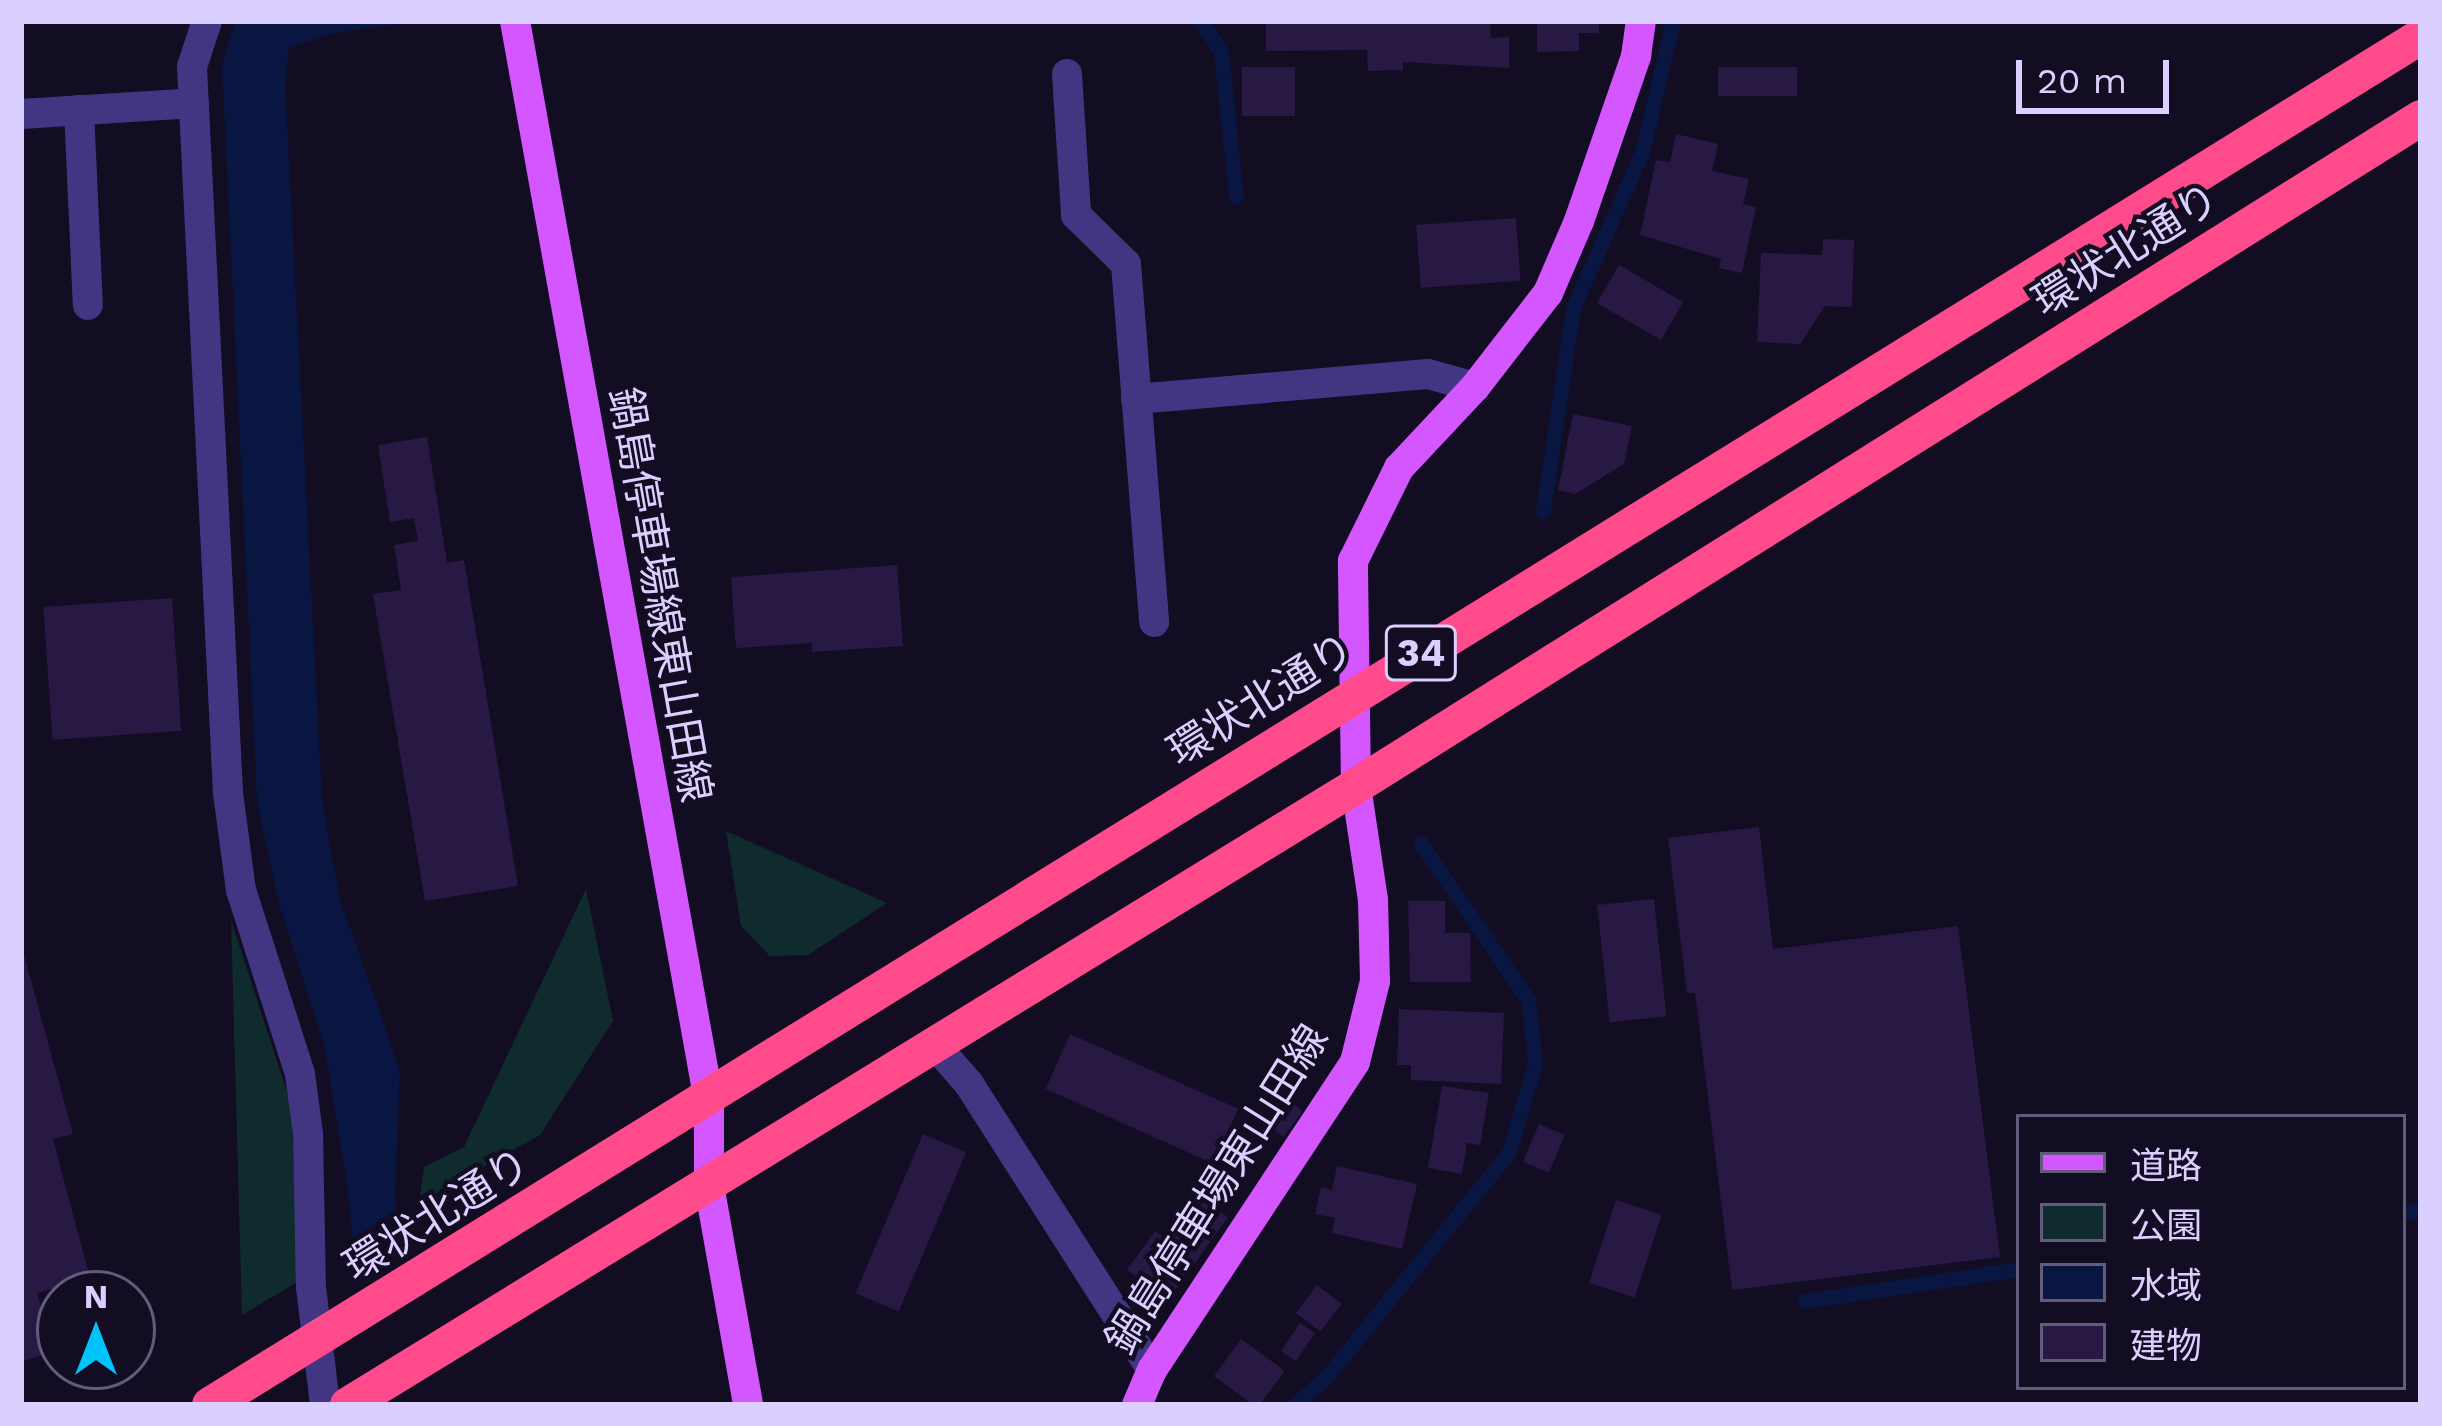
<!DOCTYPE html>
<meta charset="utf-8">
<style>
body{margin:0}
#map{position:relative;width:2442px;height:1426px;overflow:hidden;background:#130d23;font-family:"Work Sans","Noto Sans JP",sans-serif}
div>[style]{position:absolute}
.green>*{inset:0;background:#102b2d}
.water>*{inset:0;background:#081641}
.pier>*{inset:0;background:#130d23}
.stream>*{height:15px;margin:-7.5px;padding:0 7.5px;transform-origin:7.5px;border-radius:7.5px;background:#081641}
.building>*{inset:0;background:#271844;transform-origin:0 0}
.minor>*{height:30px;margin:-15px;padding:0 15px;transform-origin:15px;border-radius:15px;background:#423683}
.major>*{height:30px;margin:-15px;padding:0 15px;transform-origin:15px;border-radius:15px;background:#d456ff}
.highway>*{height:36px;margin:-18px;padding:0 18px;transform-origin:18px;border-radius:18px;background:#ff4a8b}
span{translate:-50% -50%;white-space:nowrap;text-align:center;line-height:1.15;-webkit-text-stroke:9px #130d23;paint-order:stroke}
.shield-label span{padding:3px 9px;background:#130d23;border:3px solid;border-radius:9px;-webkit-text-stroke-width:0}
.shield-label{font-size:39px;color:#dacfff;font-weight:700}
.street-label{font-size:42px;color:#dacfff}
.frame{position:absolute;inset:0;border:24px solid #dacfff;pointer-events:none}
.legend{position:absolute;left:2016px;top:1114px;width:390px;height:276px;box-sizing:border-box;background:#130d23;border:3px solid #635b7b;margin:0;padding:15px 21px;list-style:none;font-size:36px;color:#dacfff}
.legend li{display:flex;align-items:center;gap:24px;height:60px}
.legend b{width:60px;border:3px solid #635b7b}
.north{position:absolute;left:36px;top:1270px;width:120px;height:120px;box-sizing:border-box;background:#130d23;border:3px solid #635b7b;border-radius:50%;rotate:0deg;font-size:33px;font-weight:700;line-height:48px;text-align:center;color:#dacfff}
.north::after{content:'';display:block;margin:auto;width:42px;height:54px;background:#00c3fa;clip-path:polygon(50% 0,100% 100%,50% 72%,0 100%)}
.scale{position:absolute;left:2016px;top:60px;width:153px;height:54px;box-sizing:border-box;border:6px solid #dacfff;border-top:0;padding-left:15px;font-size:36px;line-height:42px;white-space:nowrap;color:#dacfff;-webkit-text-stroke:9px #130d23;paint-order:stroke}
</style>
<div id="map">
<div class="green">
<div style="clip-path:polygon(726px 831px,887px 903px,808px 955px,770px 956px,741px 926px)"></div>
<div style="clip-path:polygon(586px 889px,613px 1021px,540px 1135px,419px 1203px,424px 1167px,464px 1147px)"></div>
<div style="clip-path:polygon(231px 920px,291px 1104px,299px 1281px,242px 1315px)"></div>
</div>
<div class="water">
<div style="clip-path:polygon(235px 21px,420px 21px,335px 33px,289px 48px,285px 82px,322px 799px,339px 896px,400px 1070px,395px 1196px,419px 1405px,367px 1405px,349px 1199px,325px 1049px,278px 900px,257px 801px,222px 65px)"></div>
</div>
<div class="pier">
<div style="clip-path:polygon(403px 1210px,425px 1405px,361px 1405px,346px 1242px)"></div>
</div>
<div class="stream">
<div style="left:1201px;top:21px;width:37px;rotate:57deg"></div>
<div style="left:1221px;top:52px;width:145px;rotate:84.1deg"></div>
<div style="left:1543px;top:511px;width:205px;rotate:-81.6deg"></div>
<div style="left:1573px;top:308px;width:171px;rotate:-66.1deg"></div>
<div style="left:1642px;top:152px;width:135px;rotate:-76.7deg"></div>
<div style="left:2403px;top:1213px;width:18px;rotate:-9deg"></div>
<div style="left:1805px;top:1301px;width:216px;rotate:-8.5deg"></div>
<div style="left:1295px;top:1405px;width:43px;rotate:-42.2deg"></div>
<div style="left:1327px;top:1376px;width:289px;rotate:-50.9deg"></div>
<div style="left:1509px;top:1152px;width:93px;rotate:-73.7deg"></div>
<div style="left:1535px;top:1063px;width:63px;rotate:-96.3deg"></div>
<div style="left:1528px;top:1000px;width:190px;rotate:-124.3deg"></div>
</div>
<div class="building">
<div style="clip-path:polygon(1266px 21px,1490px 21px,1491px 38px,1509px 37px,1509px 68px,1403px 62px,1403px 70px,1368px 71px,1367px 50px,1266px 51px)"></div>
<div style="clip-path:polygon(1537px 21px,1599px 21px,1599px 33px,1579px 33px,1579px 51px,1537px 52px)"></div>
<div style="left:1242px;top:67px;width:53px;height:49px"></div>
<div style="left:1718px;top:67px;width:79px;height:29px"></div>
<div style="clip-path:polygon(1676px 134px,1718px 144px,1712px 171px,1749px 179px,1743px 204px,1756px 207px,1742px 273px,1719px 268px,1721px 259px,1640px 235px,1656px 160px,1670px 162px)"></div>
<div style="left:1516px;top:218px;width:63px;height:100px;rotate:86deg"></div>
<div style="clip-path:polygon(1823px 239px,1854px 240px,1852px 307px,1825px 306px,1800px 344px,1757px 342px,1761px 253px,1822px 255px)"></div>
<div style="left:1619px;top:265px;width:74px;height:44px;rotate:30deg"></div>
<div style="clip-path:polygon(1573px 414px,1632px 426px,1624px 464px,1575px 494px,1558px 490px)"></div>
<div style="clip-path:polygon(427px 437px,447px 563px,464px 560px,518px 886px,425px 901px,373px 594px,401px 590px,394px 545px,418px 541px,414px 518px,390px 522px,378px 445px)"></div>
<div style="clip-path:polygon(897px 565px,903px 646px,812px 652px,812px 643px,736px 648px,731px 577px)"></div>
<div style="left:172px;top:598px;width:133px;height:129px;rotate:86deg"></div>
<div style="clip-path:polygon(1759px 827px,1773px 949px,1958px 926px,2000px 1257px,1732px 1290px,1695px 993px,1687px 993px,1668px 838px)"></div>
<div style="left:1654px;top:899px;width:118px;height:57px;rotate:84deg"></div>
<div style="clip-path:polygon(1408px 901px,1445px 901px,1445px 933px,1470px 933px,1471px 982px,1410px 982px)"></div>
<div style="clip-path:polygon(21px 944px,73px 1134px,53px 1139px,90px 1278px,37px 1293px,53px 1353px,21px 1361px)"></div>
<div style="clip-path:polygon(1399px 1009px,1504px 1013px,1501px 1084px,1411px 1080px,1411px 1065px,1397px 1065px)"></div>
<div style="left:1070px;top:1034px;width:184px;height:60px;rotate:24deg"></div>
<div style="clip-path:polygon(1442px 1086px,1489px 1093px,1480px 1145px,1467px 1143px,1462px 1174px,1428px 1168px)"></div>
<div style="left:1283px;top:1097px;width:24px;height:32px;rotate:36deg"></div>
<div style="left:1539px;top:1124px;width:28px;height:41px;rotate:23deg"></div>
<div style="left:923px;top:1134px;width:47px;height:173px;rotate:23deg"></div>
<div style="clip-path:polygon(1337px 1166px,1417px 1184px,1402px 1249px,1332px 1233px,1335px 1218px,1315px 1214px,1321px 1187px,1332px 1190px)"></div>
<div style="clip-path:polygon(1196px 1195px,1228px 1217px,1168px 1300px,1127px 1270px,1155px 1231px,1165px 1238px)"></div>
<div style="left:1616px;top:1200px;width:48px;height:87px;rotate:18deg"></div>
<div style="left:1317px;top:1285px;width:31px;height:35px;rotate:37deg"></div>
<div style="left:1300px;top:1323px;width:18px;height:34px;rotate:34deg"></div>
<div style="left:1241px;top:1339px;width:54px;height:46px;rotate:36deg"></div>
</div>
<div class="minor">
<div style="left:207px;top:21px;width:48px;rotate:108.1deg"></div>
<div style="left:192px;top:67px;width:727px;rotate:87.16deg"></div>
<div style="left:228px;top:793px;width:98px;rotate:82.4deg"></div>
<div style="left:241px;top:890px;width:193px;rotate:72.2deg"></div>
<div style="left:300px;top:1074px;width:61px;rotate:82.4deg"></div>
<div style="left:308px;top:1134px;width:153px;rotate:88.9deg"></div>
<div style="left:311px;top:1287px;width:119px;rotate:83.2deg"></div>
<div style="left:1067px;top:74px;width:141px;rotate:86.3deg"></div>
<div style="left:1076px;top:215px;width:70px;rotate:44.4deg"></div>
<div style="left:1126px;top:264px;width:359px;rotate:85.5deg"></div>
<div style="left:79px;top:110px;width:195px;rotate:87.4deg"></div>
<div style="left:21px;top:114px;width:173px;rotate:-3.6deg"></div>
<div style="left:1136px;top:399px;width:293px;rotate:-4.9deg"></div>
<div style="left:1428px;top:374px;width:49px;rotate:15.5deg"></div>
<div style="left:935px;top:1045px;width:52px;rotate:48.9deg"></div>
<div style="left:969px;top:1084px;width:340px;rotate:57.4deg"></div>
</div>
<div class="major">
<div style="left:515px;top:21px;width:1097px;rotate:79.82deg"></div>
<div style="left:709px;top:1101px;width:84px;rotate:90deg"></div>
<div style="left:709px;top:1185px;width:223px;rotate:79.9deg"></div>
<div style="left:1137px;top:1405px;width:38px;rotate:-67deg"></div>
<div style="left:1152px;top:1370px;width:369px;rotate:-56.6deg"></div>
<div style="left:1355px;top:1062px;width:83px;rotate:-76.1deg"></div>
<div style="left:1375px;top:981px;width:81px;rotate:-91.4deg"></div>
<div style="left:1373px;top:900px;width:115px;rotate:-98.5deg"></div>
<div style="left:1356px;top:786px;width:225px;rotate:-90.8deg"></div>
<div style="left:1353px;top:561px;width:104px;rotate:-63.7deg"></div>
<div style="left:1399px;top:468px;width:111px;rotate:-46.8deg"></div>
<div style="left:1475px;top:387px;width:119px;rotate:-52.2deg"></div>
<div style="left:1548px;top:293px;width:78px;rotate:-66.7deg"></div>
<div style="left:1579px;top:221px;width:175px;rotate:-70.9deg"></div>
<div style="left:1636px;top:56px;width:35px;rotate:-82deg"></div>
</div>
<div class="highway">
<div style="left:210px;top:1405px;width:2601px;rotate:-31.76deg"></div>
<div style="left:348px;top:1405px;width:1183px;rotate:-31.55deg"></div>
<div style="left:1356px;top:786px;width:1257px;rotate:-32.1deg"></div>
</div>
<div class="shield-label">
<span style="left:1421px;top:653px">34</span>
</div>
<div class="street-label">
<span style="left:2126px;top:250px;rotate:-32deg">環状北通り</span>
<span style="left:660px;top:595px;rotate:80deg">鍋島停車場線東山田線</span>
<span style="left:1261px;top:700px;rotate:-32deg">環状北通り</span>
<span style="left:1217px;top:1189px;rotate:-58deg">鍋島停車場東山田線</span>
<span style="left:437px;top:1215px;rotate:-32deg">環状北通り</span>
</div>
<div class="frame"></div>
<ul class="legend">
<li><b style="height:15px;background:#d456ff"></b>道路</li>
<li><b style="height:33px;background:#102b2d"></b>公園</li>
<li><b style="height:33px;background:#081641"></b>水域</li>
<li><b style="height:33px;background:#271844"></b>建物</li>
</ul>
<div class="north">N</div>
<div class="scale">20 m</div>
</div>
